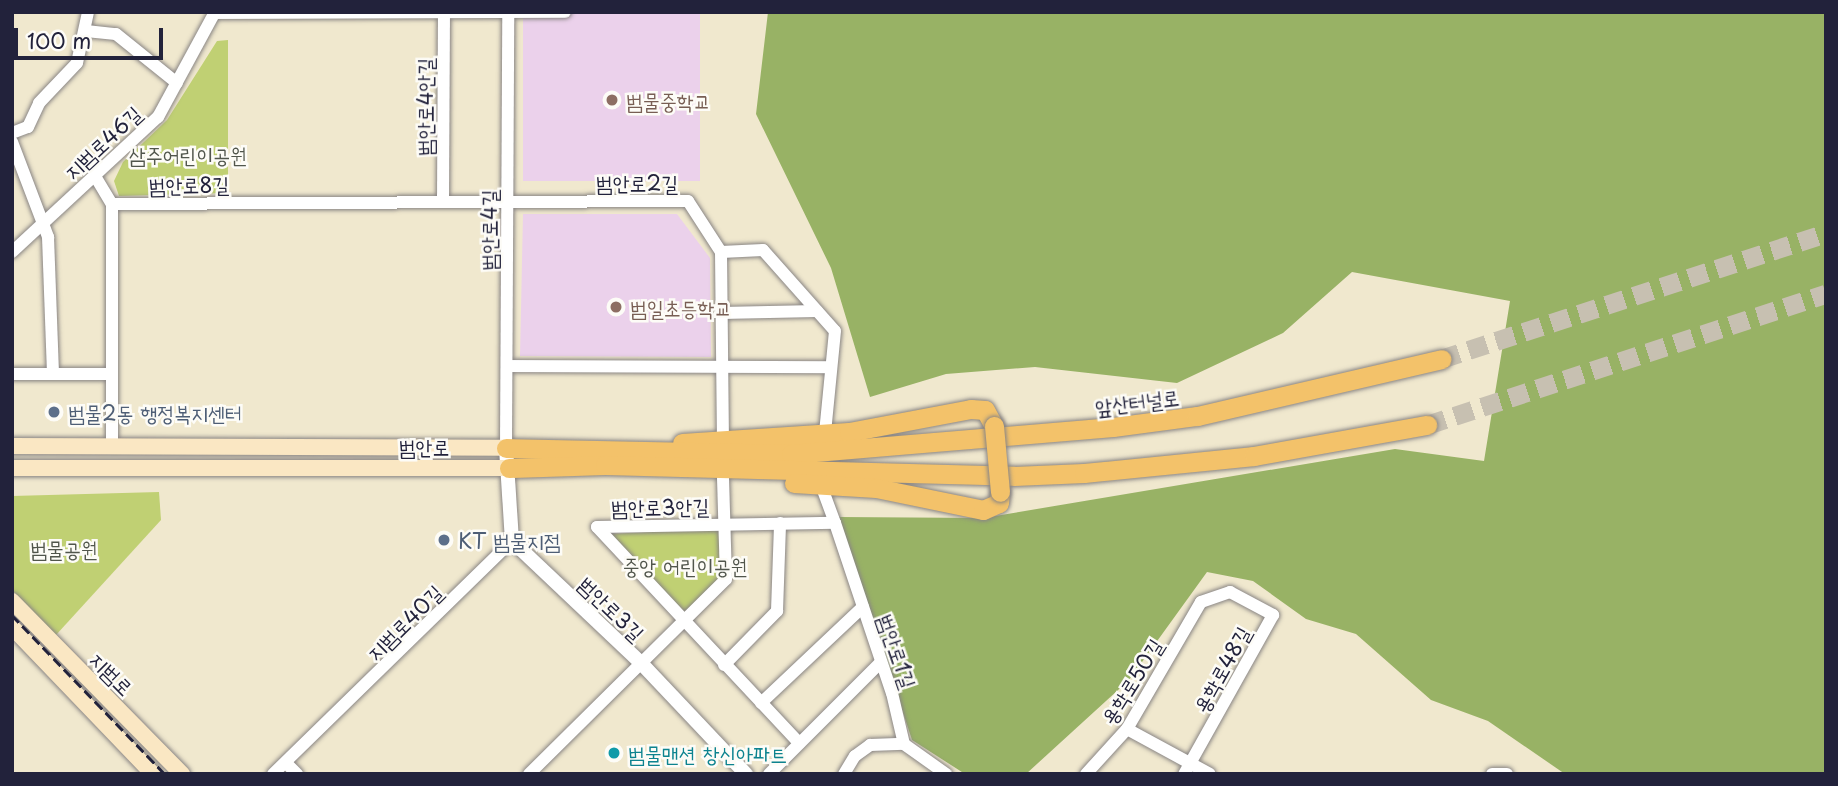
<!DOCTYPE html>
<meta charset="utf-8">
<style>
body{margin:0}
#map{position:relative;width:1838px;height:786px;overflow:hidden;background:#f0e8ce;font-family:"Playpen Sans","Poor Story",sans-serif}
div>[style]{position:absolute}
.built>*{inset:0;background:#ebd1eb;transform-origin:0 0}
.green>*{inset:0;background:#c0d073}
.forest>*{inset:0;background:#98b265}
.trunk-tunnel>*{height:19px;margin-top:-9.5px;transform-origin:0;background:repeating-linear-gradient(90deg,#c7c0b1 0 19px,transparent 0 29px)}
.roads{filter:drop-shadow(0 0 2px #898584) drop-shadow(0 0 2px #898584)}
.minor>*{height:12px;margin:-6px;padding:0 6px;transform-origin:6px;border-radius:6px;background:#fff}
.tertiary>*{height:14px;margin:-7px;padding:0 7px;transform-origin:7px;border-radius:7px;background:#fff}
.secondary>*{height:16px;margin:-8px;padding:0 8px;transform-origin:8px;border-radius:8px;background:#fae7c3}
.trunk>*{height:19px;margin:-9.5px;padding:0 9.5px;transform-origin:9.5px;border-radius:9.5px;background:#f3c26a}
.rail>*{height:2.5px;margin-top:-1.25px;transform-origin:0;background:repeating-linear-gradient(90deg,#22223b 0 10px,transparent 0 15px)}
.bridges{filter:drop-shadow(0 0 2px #898584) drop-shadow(0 0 2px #898584)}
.trunk-bridge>*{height:19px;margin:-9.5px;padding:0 9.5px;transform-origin:9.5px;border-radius:9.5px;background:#f3c26a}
.dots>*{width:19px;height:19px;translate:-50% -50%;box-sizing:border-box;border:4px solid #fdfcf7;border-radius:50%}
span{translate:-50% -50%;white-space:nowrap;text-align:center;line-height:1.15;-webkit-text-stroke:5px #fdfcf7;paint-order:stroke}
.education-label{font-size:21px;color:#785e54}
.left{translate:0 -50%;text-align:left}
.street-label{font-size:21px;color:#22223b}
.park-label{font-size:21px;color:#51564c}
.service-label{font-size:21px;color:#4e5e75}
.culture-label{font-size:21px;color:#0d838f}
.frame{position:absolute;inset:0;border:14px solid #22223b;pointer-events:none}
.scale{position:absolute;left:14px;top:28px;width:149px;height:32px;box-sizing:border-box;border:4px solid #22223b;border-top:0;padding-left:9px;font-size:21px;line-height:24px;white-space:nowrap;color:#22223b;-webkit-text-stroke:5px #fdfcf7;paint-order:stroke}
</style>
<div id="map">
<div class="built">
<div style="left:700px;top:12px;width:169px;height:177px;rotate:90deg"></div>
<div style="clip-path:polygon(523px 214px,677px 214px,710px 258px,711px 357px,520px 356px)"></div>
</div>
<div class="green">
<div style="clip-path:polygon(228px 40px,228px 193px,119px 196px,114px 181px,123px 162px,167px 120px,217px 41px)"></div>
<div style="clip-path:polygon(159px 492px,161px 520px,56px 635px,12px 590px,12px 496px)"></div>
<div style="clip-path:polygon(719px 528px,722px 578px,683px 613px,611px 534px)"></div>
</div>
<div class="forest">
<div style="clip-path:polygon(768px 12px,1826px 12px,1826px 774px,1565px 774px,1488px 721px,1431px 700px,1356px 634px,1306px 619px,1253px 581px,1207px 572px,1129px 680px,1026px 774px,965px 774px,912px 740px,839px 517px,983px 518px,1395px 449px,1484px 461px,1510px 301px,1352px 272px,1283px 333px,1177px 383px,1035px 367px,946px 374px,870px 397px,831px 268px,756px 114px)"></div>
</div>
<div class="trunk-tunnel">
<div style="left:1441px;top:359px;width:405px;rotate:-18.1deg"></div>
<div style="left:1427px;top:425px;width:420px;rotate:-18.2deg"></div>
</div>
<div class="roads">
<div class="minor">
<div style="left:215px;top:13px;width:350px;rotate:-0.2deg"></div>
<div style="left:86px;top:31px;width:30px;rotate:6deg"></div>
<div style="left:116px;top:34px;width:78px;rotate:38.8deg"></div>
<div style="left:12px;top:133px;width:17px;rotate:-21deg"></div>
<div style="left:28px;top:127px;width:26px;rotate:-65deg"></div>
<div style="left:39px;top:103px;width:55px;rotate:-46.5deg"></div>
<div style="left:77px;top:63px;width:52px;rotate:-77.8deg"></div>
<div style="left:12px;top:142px;width:102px;rotate:69.2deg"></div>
<div style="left:48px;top:237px;width:137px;rotate:87.9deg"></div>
<div style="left:95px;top:176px;width:33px;rotate:59deg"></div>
<div style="left:443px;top:201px;width:189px;rotate:-89.7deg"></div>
<div style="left:112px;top:204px;width:576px;rotate:-0.3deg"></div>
<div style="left:688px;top:201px;width:61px;rotate:57.1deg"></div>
<div style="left:721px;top:252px;width:186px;rotate:89.4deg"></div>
<div style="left:12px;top:252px;width:199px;rotate:-42.8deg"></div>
<div style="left:158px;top:117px;width:119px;rotate:-61.5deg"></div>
<div style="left:721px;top:252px;width:42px;rotate:-2.7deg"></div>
<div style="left:763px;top:250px;width:108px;rotate:48.4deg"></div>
<div style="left:835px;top:331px;width:102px;rotate:95.6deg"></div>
<div style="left:721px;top:313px;width:96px;rotate:-1.2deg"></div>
<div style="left:507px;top:366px;width:324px;rotate:0.2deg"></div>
<div style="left:12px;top:374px;width:99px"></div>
<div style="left:112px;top:445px;width:241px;rotate:-90deg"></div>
<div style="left:506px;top:448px;width:436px;rotate:-89.7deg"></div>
<div style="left:835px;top:523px;width:179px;rotate:71.5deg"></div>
<div style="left:892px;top:693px;width:52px;rotate:76.8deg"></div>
<div style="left:904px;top:744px;width:52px;rotate:35.5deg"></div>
<div style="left:597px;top:527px;width:296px;rotate:46.9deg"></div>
<div style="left:597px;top:527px;width:238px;rotate:-1deg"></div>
<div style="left:835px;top:523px;width:40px;rotate:-110.2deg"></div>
<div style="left:724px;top:665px;width:76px;rotate:-45.5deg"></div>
<div style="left:777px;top:611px;width:88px;rotate:-88deg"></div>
<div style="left:761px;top:703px;width:140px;rotate:-43.3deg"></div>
<div style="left:1127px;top:729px;width:94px;rotate:28.5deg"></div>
<div style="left:286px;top:763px;width:16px;rotate:45deg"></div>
<div style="left:273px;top:774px;width:334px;rotate:-44.3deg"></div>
<div style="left:529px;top:774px;width:277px;rotate:-44.7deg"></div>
<div style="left:726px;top:579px;width:101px;rotate:-91.7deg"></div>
<div style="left:769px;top:774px;width:158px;rotate:-45deg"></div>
<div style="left:844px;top:774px;width:21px;rotate:-59deg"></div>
<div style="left:855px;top:756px;width:19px;rotate:-36deg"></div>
<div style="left:870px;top:745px;width:34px;rotate:-2deg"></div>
<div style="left:1086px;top:774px;width:61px;rotate:-47.7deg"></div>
<div style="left:1127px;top:729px;width:147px;rotate:-59.8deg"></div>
<div style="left:1201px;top:602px;width:31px;rotate:-19deg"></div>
<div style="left:1230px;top:592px;width:49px;rotate:28.1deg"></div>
<div style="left:1273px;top:615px;width:182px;rotate:119.2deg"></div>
<div style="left:1492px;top:774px;width:15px"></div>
</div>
<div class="tertiary">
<div style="left:506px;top:448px;width:93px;rotate:86.3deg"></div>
<div style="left:512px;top:541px;width:178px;rotate:43.4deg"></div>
<div style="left:641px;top:663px;width:153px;rotate:46.6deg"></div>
</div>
<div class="secondary">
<div style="left:12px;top:446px;width:494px;rotate:0.2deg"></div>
<div style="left:12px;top:468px;width:497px"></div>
<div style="left:12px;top:601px;width:243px;rotate:45.5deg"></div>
<div style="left:12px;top:627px;width:204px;rotate:46.2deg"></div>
</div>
<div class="trunk">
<div style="left:682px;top:443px;width:167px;rotate:-3.8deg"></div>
<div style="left:849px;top:432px;width:124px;rotate:-10.7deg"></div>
<div style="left:971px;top:409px;width:14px;rotate:4deg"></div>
<div style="left:985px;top:410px;width:18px;rotate:61deg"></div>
<div style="left:506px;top:448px;width:285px;rotate:1.2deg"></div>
<div style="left:791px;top:454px;width:323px;rotate:-4.8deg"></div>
<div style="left:1113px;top:427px;width:85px;rotate:-7.5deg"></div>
<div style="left:1197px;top:416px;width:251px;rotate:-13.1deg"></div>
<div style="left:509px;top:468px;width:96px;rotate:-1.8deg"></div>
<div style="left:605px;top:465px;width:409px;rotate:1.5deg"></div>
<div style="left:1014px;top:476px;width:70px;rotate:-2.5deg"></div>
<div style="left:1084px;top:473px;width:171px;rotate:-5.7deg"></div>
<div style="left:1254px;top:456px;width:176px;rotate:-10.2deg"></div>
<div style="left:794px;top:483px;width:82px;rotate:3.5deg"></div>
<div style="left:876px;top:488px;width:109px;rotate:11.6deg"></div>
<div style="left:983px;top:510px;width:17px;rotate:-24deg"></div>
<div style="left:999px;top:503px;width:11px;rotate:-85deg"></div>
</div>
</div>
<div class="rail">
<div style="left:12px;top:615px;width:221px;rotate:46.1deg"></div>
</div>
<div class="bridges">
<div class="trunk-bridge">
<div style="left:994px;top:426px;width:66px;rotate:84.8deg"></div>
</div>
</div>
<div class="dots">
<div style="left:612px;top:100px;background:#8d6e63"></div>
<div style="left:616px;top:307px;background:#8d6e63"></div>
<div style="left:54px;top:412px;background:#5c6f8a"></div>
<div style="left:444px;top:540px;background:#5c6f8a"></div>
<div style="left:614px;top:753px;background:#0f9aa8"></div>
</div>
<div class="education-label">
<span class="left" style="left:626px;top:100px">범물중학교</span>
<span class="left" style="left:630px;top:307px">범일초등학교</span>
</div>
<div class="street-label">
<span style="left:424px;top:107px;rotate:-90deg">범안로4안길</span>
<span style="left:102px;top:142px;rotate:-43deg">지범로46길</span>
<span style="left:637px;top:182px">범안로2길</span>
<span style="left:189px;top:184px;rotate:-1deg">범안로8길</span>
<span style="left:488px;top:230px;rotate:-90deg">범안로4길</span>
<span style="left:1137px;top:401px;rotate:-7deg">앞산터널로</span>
<span style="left:424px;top:446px">범안로</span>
<span style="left:660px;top:506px;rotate:-1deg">범안로3안길</span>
<span style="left:612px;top:608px;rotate:44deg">범안로3길</span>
<span style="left:404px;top:622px;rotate:-45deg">지범로40길</span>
<span style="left:898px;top:651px;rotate:71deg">범안로1길</span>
<span style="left:1221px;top:669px;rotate:-61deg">용학로48길</span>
<span style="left:112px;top:673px;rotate:45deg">지범로</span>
<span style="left:1131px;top:681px;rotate:-58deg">용학로50길</span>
</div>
<div class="park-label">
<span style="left:188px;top:154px">삼주어린이공원</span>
<span style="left:64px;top:548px">범물공원</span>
<span style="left:685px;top:565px">중앙 어린이공원</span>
</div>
<div class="service-label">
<span class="left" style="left:68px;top:412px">범물2동 행정복지센터</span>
<span class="left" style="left:458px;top:540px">KT 범물지점</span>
</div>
<div class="culture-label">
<span class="left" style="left:628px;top:753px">범물맨션 창신아파트</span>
</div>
<div class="frame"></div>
<div class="scale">100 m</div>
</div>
